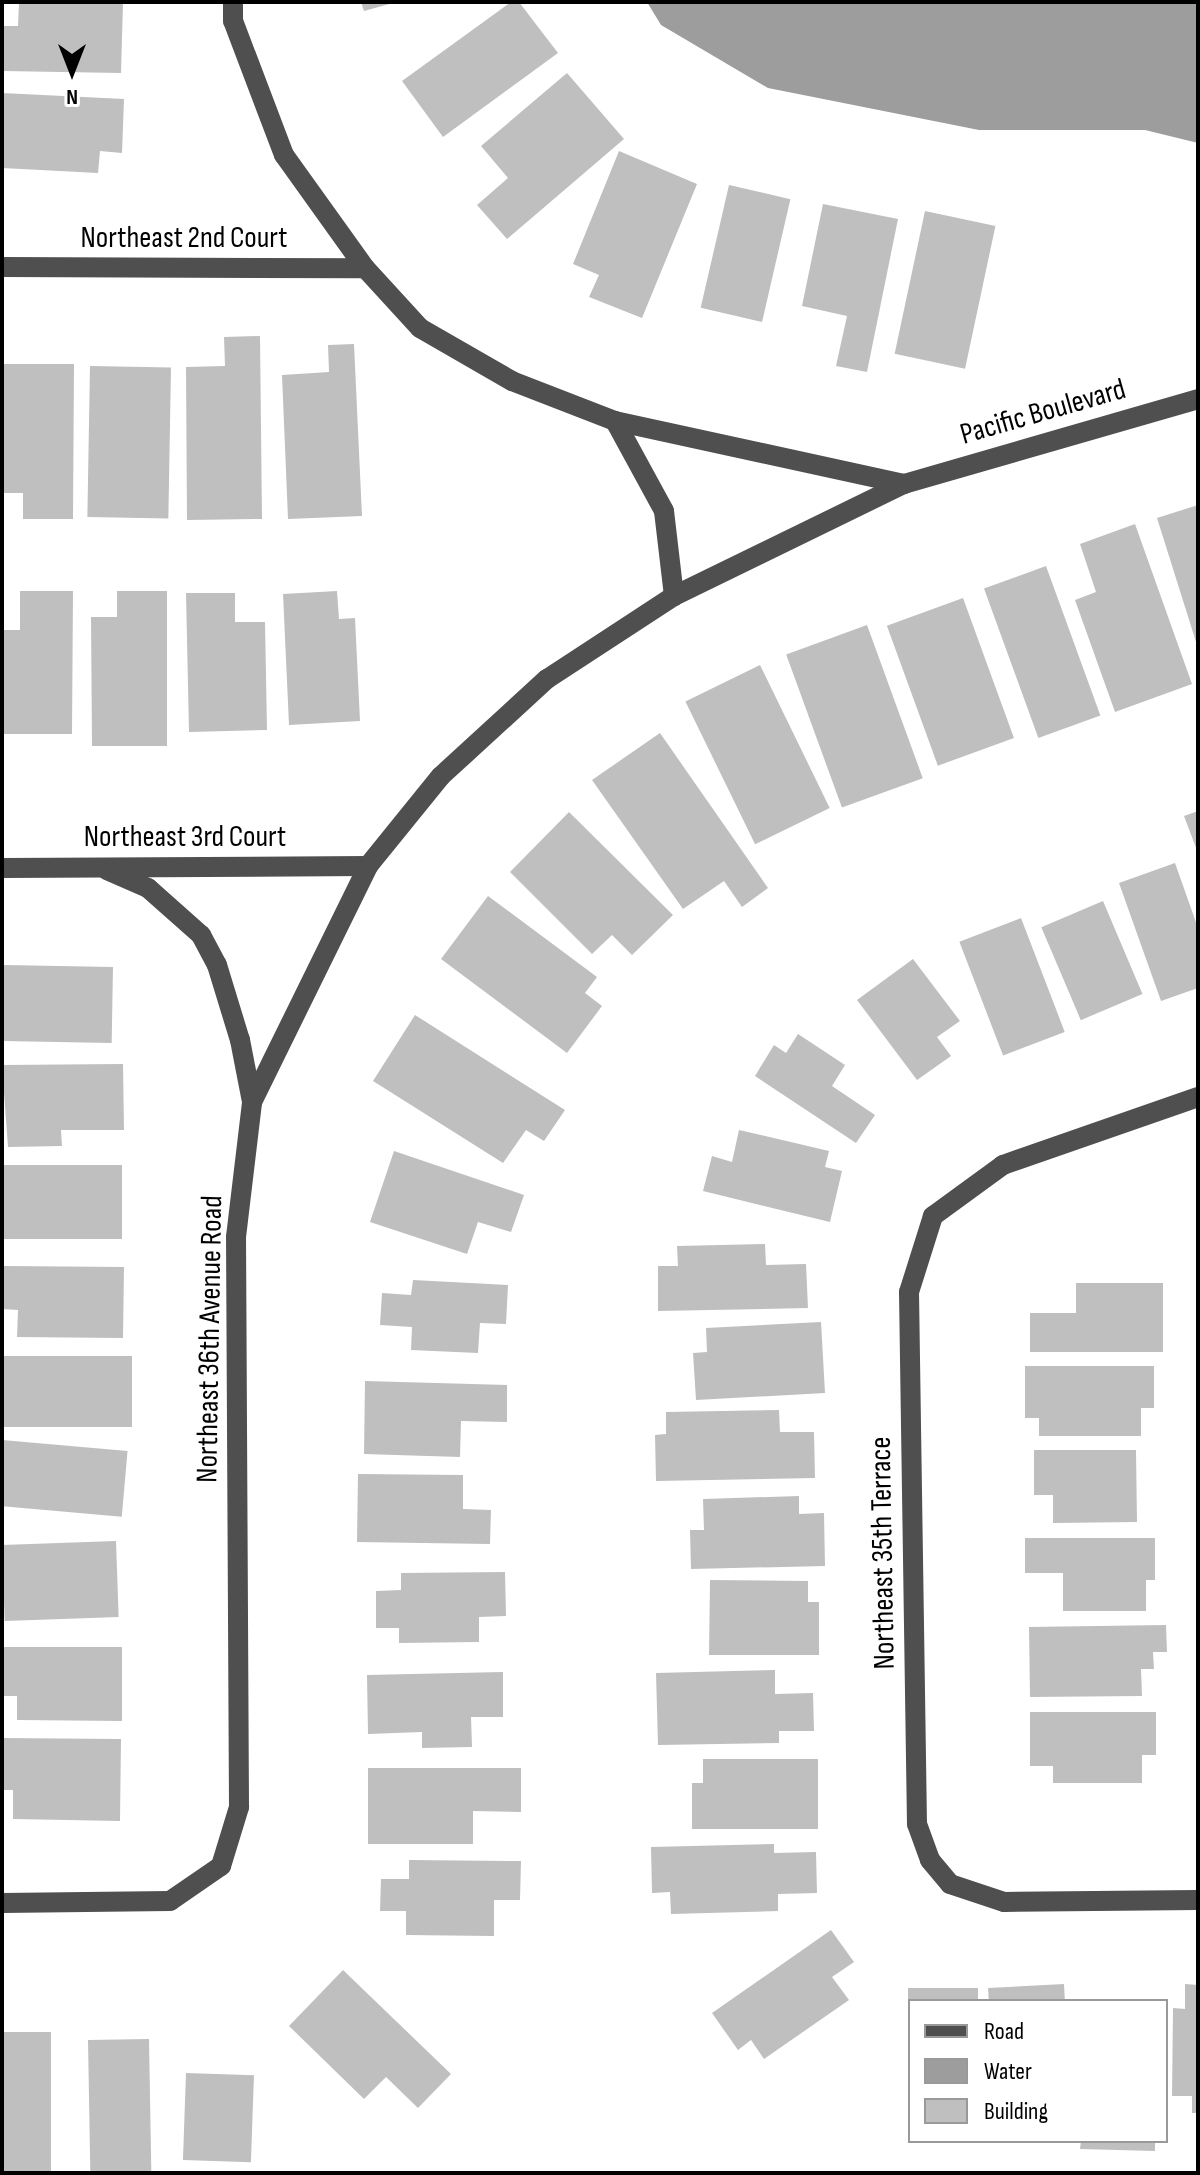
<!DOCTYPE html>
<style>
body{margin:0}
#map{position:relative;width:1200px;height:2175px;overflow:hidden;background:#fff;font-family:"Sofia Sans Condensed",sans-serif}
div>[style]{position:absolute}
.water>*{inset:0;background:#9d9d9d}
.building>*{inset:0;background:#bfbfbf;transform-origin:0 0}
.minor>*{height:20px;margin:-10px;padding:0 10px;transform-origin:10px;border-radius:10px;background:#4f4f4f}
span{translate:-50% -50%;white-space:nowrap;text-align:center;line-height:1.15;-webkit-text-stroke:6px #fff;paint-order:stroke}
.street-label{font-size:30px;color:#000}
.frame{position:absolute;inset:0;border:4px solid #000;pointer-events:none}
.legend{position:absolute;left:908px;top:1999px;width:260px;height:144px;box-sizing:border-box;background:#fff;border:2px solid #999;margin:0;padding:10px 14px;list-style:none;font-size:24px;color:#000}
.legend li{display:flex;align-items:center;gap:16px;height:40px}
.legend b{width:40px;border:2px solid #999}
.north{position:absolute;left:32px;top:32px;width:80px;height:80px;-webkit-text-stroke:6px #fff;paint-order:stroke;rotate:180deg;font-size:22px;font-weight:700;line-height:32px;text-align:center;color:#000}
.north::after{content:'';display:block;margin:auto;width:28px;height:36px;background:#000;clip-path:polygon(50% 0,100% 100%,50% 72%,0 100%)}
</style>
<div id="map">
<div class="water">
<div style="clip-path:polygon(647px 2px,1198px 2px,1198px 143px,1145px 130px,979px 130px,768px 88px,661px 25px)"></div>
</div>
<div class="building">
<div style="clip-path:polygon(19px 2px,123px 2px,121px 73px,2px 71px,2px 26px,18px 26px)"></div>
<div style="clip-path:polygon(361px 2px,393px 2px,393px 3px,364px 11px)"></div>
<div style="clip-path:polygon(511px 2px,519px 2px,558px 53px,443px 137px,402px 81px)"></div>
<div style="clip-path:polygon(567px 73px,624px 139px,507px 239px,477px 205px,508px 178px,481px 146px)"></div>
<div style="clip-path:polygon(2px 93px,124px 99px,122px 153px,100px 151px,98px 173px,2px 168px)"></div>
<div style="clip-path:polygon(619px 151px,697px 184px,642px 318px,589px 297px,599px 275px,573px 264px)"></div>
<div style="left:729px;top:185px;width:63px;height:126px;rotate:13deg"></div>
<div style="clip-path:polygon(823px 204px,898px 219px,867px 372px,836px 366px,847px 316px,802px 306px)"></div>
<div style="left:925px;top:211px;width:72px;height:146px;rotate:12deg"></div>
<div style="clip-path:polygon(260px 336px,262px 519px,187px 520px,186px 367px,225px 366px,224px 337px)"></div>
<div style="clip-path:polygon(354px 344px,362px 516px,288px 519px,282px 375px,329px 372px,328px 345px)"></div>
<div style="clip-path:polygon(2px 364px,74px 364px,73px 519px,23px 519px,23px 493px,2px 493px)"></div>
<div style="left:90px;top:366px;width:81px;height:151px;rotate:1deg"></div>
<div style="clip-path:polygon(1198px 505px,1198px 645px,1197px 645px,1157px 518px)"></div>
<div style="clip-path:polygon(1135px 524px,1192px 684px,1115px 712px,1075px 600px,1096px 592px,1080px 544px)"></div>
<div style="left:1046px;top:566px;width:159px;height:66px;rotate:70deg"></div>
<div style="clip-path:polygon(20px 591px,73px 591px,72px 734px,2px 734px,2px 630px,20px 630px)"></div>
<div style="clip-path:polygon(117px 591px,167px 591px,167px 746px,92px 746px,91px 617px,117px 617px)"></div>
<div style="clip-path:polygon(337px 591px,339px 619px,355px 618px,360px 721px,289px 725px,283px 594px)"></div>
<div style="clip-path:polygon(186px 593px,235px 593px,235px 622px,265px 622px,267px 730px,189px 732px)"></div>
<div style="left:963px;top:598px;width:149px;height:81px;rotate:70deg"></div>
<div style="left:867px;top:625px;width:163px;height:86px;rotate:70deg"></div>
<div style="left:760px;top:665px;width:159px;height:83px;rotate:64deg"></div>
<div style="clip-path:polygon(660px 733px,768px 888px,742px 907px,724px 881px,683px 909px,592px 780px)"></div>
<div style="clip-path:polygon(1198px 811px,1198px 853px,1184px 816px)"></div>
<div style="clip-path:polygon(569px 812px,673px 915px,632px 955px,612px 935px,592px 954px,510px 872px)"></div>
<div style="clip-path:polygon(1175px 863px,1198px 928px,1198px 988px,1161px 1001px,1119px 883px)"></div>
<div style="clip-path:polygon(488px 896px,597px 977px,585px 993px,602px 1006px,567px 1053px,441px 959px)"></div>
<div style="left:1103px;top:901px;width:101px;height:67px;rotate:67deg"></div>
<div style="left:1021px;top:918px;width:122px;height:66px;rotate:69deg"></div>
<div style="clip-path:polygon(913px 959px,960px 1021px,937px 1037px,951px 1056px,917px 1080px,857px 1000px)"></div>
<div style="left:4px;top:965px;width:109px;height:76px;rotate:1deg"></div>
<div style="clip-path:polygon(415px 1015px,565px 1110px,544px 1141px,526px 1130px,503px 1163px,373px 1081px)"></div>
<div style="clip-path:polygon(798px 1034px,845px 1065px,832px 1086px,875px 1115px,856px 1143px,755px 1076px,774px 1045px,786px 1053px)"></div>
<div style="clip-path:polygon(123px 1064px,124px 1130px,61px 1130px,62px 1146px,8px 1147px,2px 1065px)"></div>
<div style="clip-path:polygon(739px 1130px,829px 1151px,825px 1167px,842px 1171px,830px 1222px,703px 1191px,712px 1156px,732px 1162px)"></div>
<div style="clip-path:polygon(394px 1151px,524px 1195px,511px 1232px,478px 1222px,467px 1254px,370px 1222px)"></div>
<div style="left:2px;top:1165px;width:120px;height:74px"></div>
<div style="clip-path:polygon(765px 1244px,766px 1265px,806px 1264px,808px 1308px,658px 1311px,658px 1266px,678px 1266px,677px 1246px)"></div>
<div style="clip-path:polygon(2px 1266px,124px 1267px,123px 1338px,17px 1337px,18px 1310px,2px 1309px)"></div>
<div style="clip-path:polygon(413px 1280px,508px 1285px,506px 1324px,480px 1323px,478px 1353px,411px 1350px,412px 1327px,380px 1325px,382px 1293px,411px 1295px)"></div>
<div style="clip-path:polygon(1076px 1283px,1163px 1283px,1163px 1352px,1030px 1352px,1030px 1313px,1076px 1313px)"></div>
<div style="clip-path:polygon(821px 1322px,825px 1393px,696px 1400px,693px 1353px,707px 1352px,706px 1328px)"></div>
<div style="left:2px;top:1356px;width:130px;height:71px"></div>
<div style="clip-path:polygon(1025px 1366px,1154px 1366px,1154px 1408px,1141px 1408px,1141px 1436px,1039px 1436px,1039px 1418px,1025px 1418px)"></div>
<div style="clip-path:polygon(365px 1381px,507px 1385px,507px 1422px,461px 1421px,460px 1457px,364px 1454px)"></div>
<div style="clip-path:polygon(779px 1410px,780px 1432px,814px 1432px,815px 1478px,656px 1481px,655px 1435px,666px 1434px,666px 1412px)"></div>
<div style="left:2px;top:1440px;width:126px;height:66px;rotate:5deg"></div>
<div style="clip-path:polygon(1034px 1450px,1136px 1450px,1137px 1522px,1053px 1523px,1053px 1495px,1034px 1495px)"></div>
<div style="clip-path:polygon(358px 1474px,463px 1475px,463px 1509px,491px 1510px,490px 1544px,357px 1542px)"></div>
<div style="clip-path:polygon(799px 1496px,799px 1514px,824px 1513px,825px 1566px,691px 1569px,690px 1530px,704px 1530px,703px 1499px)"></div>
<div style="clip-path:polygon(1025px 1538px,1155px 1538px,1155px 1580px,1146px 1580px,1146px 1611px,1063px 1611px,1063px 1573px,1025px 1573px)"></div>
<div style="left:116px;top:1541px;width:76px;height:114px;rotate:88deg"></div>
<div style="clip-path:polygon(505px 1572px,506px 1616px,479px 1617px,479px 1642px,399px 1643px,399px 1628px,376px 1628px,376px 1591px,401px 1590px,401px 1573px)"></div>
<div style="clip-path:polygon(710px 1580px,808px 1581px,808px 1602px,819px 1602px,819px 1655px,709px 1655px)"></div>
<div style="clip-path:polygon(1166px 1625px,1167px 1652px,1153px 1652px,1154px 1669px,1141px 1669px,1142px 1696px,1030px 1697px,1029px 1627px)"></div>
<div style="clip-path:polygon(2px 1647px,122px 1647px,122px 1721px,17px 1720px,17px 1696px,2px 1696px)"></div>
<div style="clip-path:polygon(775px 1670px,775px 1694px,813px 1693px,814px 1731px,779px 1731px,779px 1743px,658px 1745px,656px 1673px)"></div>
<div style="clip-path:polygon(503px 1672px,503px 1717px,471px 1717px,472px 1747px,422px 1748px,422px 1732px,368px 1734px,367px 1675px)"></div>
<div style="clip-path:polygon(1030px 1712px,1156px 1712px,1156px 1755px,1142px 1755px,1142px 1783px,1053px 1783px,1053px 1766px,1030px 1766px)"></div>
<div style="clip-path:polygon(2px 1738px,121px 1739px,120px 1821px,13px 1819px,13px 1790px,2px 1790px)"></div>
<div style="clip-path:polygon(703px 1759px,818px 1759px,818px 1829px,692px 1829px,692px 1783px,703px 1783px)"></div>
<div style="clip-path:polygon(368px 1768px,521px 1768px,521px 1812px,473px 1811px,473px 1844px,368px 1844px)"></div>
<div style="clip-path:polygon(774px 1844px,774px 1853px,816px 1852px,817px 1893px,778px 1894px,778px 1911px,671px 1914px,670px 1892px,652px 1893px,651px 1847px)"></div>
<div style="clip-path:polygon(409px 1860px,521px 1861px,520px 1900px,494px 1900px,494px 1936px,406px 1935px,406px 1911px,380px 1911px,381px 1879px,409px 1879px)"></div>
<div style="clip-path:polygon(831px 1930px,854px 1962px,832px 1977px,849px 2000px,764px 2059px,751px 2040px,738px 2050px,712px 2013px)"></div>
<div style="clip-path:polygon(343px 1970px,451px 2074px,418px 2108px,386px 2077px,364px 2099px,289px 2026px)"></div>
<div style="left:1064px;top:1984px;width:17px;height:76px;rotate:87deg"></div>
<div style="clip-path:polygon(1185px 1984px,1198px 1985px,1198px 2113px,1192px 2113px,1192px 2096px,1172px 2096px,1173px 2008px,1185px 2009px)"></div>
<div style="left:908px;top:1988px;width:70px;height:13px"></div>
<div style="left:2px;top:2032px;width:49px;height:141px"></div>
<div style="left:149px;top:2039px;width:134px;height:61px;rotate:89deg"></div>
<div style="left:186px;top:2073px;width:68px;height:87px;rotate:2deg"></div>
<div style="clip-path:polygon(1081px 2141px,1155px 2141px,1155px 2151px,1080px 2149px)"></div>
</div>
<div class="minor">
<div style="left:2px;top:267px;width:363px;rotate:0.2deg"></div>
<div style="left:615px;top:421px;width:102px;rotate:61.4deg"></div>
<div style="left:664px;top:511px;width:86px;rotate:83.3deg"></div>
<div style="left:904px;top:484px;width:306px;rotate:-16.1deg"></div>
<div style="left:2px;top:868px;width:366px;rotate:-0.3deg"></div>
<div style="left:107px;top:870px;width:45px;rotate:23.7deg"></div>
<div style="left:148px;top:888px;width:71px;rotate:41.6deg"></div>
<div style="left:201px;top:935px;width:34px;rotate:62deg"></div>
<div style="left:217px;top:965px;width:78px;rotate:73deg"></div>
<div style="left:240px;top:1040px;width:63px;rotate:79deg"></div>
<div style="left:1198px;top:1097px;width:207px;rotate:160.8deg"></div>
<div style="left:1003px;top:1165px;width:87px;rotate:143.9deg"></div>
<div style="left:933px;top:1216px;width:80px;rotate:107.5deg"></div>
<div style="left:909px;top:1292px;width:532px;rotate:89.14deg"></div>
<div style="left:917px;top:1824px;width:38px;rotate:70deg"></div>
<div style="left:930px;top:1860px;width:31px;rotate:50deg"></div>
<div style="left:950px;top:1884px;width:57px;rotate:18.4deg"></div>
<div style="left:1004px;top:1902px;width:194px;rotate:-0.6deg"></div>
<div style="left:2px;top:1903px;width:168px;rotate:-0.7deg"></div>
<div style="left:170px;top:1901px;width:62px;rotate:-34.5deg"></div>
<div style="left:221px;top:1866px;width:62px;rotate:-73deg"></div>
<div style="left:239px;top:1807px;width:570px;rotate:-90.3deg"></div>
<div style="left:236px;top:1237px;width:136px;rotate:-83.2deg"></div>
<div style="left:252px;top:1102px;width:263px;rotate:-63.8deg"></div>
<div style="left:368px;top:866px;width:116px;rotate:-51deg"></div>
<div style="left:441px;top:776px;width:144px;rotate:-42.5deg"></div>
<div style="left:547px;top:679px;width:152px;rotate:-33.2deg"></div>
<div style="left:674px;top:596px;width:256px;rotate:-26deg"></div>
<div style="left:904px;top:484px;width:296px;rotate:-167.7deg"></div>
<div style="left:615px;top:421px;width:110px;rotate:-158.8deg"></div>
<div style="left:512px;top:381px;width:106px;rotate:-150.1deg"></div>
<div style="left:420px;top:328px;width:81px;rotate:-132.5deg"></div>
<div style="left:365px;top:268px;width:139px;rotate:-125.6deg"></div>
<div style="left:284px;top:155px;width:143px;rotate:-110.8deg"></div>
<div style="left:233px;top:21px;width:19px;rotate:-90deg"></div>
</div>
<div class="street-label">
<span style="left:184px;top:238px">Northeast 2nd Court</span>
<span style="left:1043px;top:412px;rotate:-16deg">Pacific Boulevard</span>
<span style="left:185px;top:837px">Northeast 3rd Court</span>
<span style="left:210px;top:1339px;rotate:-89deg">Northeast 36th Avenue Road</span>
<span style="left:883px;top:1553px;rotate:-91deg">Northeast 35th Terrace</span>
</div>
<div class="frame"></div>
<ul class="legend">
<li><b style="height:10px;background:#4f4f4f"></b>Road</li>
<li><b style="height:22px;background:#9d9d9d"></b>Water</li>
<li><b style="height:22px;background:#bfbfbf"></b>Building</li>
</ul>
<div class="north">N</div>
</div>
